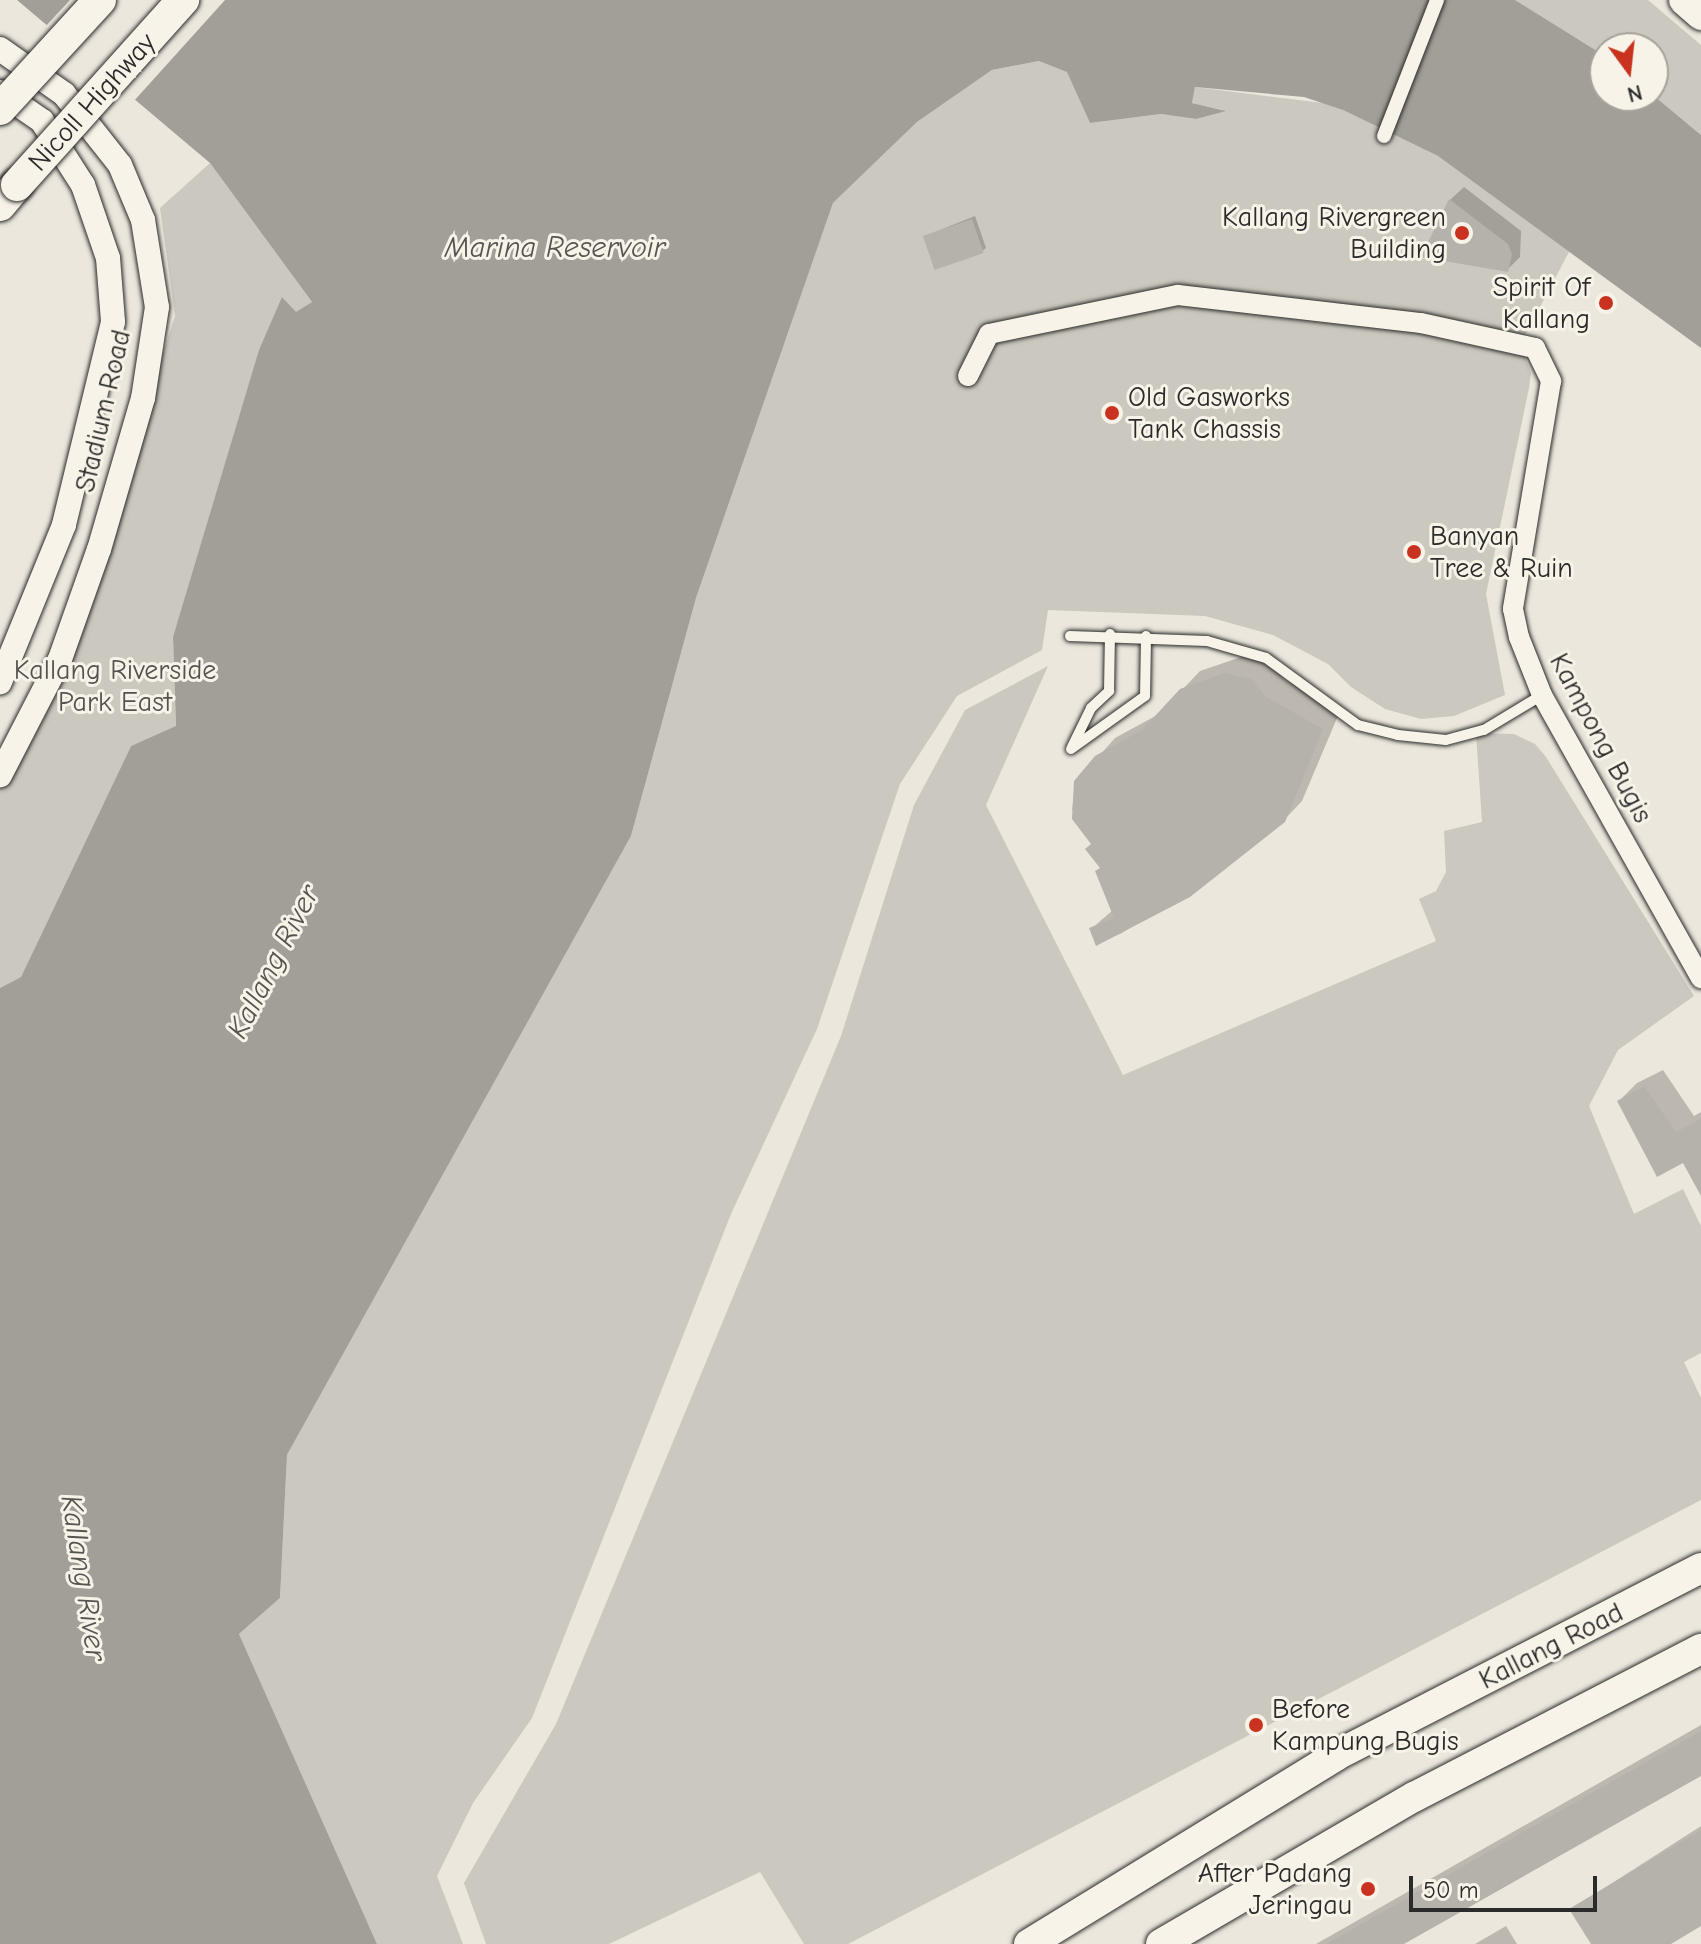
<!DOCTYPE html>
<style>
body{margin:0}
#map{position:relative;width:1701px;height:1944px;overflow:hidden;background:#ebe7dd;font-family:"Comic Neue",sans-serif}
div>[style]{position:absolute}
.green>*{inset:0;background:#cbc8bf}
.water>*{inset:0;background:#a29f98}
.pier>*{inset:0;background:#ebe7dd}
.shadow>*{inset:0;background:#0003}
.building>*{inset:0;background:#b5b2ab;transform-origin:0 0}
.roads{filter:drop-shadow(0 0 2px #2b2b2b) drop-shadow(0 0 2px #2b2b2b)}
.service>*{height:10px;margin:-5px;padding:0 5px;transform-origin:5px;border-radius:5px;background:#f7f3e8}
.pedestrian>*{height:14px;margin:-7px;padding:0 7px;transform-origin:7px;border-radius:7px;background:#f7f3e8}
.minor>*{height:20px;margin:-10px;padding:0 10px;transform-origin:10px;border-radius:10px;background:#f7f3e8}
.tertiary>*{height:24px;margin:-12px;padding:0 12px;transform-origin:12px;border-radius:12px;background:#f7f3e8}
.primary>*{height:30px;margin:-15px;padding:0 15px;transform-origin:15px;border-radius:15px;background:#f7f3e8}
.trunk>*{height:32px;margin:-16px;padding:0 16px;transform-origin:16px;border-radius:16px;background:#f7f3e8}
.bridges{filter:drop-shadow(0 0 2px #2b2b2b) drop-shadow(0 0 2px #2b2b2b)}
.trunk-bridge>*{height:32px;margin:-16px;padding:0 16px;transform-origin:16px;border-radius:16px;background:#f7f3e8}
.dots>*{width:22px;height:22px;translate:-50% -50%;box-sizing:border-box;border:4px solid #f7f3e8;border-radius:50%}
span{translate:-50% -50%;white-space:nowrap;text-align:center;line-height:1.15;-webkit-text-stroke:6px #f7f3e8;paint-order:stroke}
.street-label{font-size:28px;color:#2b2b2b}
.poi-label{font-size:28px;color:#2b2b2b}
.right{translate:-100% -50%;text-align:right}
.left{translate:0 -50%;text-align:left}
.park-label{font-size:28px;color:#535250}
.water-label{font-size:30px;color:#555451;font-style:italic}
.north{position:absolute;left:1589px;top:32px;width:80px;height:80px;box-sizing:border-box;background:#f7f3e8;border:2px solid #a5a39c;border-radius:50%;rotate:165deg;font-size:22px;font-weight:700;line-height:32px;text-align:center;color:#2b2b2b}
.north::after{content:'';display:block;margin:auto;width:28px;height:36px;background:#c8321e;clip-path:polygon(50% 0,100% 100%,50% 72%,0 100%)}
.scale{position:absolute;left:1409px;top:1876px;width:188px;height:36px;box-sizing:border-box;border:4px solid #2b2b2b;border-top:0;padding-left:10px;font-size:24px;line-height:28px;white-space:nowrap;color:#2b2b2b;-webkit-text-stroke:6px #f7f3e8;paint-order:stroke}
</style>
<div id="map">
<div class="green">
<div style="clip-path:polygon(1515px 0,1648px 0,1701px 45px,1701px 135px,1653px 95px,1653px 48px,1605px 48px,1605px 56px)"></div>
<div style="clip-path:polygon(1040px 61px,1068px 72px,1090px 123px,1161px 114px,1196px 119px,1223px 110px,1192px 103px,1195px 87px,1331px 104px,1438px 156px,1570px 250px,1520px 345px,1531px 373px,1529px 388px,1486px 594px,1505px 695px,1454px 716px,1421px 719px,1385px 709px,1351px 687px,1328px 664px,1273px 635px,1205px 616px,1048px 610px,1042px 650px,957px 696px,900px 784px,817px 1029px,731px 1214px,532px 1718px,473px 1803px,437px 1876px,463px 1944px,377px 1944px,239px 1634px,280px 1598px,287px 1455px,631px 836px,696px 598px,833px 203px,917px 122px,992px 70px)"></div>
<div style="clip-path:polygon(210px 163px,312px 302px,296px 313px,283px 298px,173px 637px,176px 727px,131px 746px,21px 977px,0 988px,0 775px,138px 432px,175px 316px,160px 208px)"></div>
<div style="clip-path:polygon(1048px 666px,986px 805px,1123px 1075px,1436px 941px,1419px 899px,1436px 891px,1446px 872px,1444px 831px,1482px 822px,1476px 733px,1514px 734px,1535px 744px,1546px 757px,1694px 996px,1618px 1050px,1589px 1106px,1634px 1214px,1683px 1189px,1701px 1226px,1701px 1353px,1684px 1362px,1701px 1398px,1701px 1500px,848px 1944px,804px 1944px,760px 1872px,609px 1944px,486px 1944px,464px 1883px,556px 1724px,841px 1036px,914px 805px,965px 710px)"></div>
</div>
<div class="water">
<div style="clip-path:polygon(17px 0,1515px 0,1605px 56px,1605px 96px,1653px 95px,1701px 135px,1701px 348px,1438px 156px,1343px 110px,1304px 97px,1195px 87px,1192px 103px,1226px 111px,1196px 119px,1161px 114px,1090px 123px,1067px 72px,1039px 61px,992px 70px,917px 122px,833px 203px,696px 598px,631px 836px,287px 1455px,280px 1598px,239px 1634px,377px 1944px,0 1944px,0 988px,21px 977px,131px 746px,176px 726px,173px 637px,259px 350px,282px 297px,296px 312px,312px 302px,210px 163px)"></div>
</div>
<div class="pier">
<div style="clip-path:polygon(70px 0,225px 0,133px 102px,44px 28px)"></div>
</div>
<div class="shadow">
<div style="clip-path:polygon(1464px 187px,1521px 231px,1520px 257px,1507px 270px,1424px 255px,1450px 200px)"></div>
<div style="clip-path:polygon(975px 216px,986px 248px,982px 251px,925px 236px)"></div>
<div style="clip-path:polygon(1244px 656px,1269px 661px,1284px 679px,1340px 711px,1302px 801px,1284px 820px,1122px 933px,1097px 944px,1091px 929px,1113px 910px,1093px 844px,1072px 810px,1076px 782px,1115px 738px,1159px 714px,1200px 671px)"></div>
<div style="clip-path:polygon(1663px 1070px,1694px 1116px,1701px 1112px,1701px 1154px,1619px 1101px,1637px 1083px)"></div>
<div style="clip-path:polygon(1701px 1725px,1701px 1773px,1400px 1944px,1316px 1944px)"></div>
<div style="clip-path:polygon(1701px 1826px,1701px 1924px,1668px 1944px,1593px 1944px,1572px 1909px)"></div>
<div style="clip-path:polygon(1506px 1926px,1517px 1944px,1475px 1944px)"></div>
</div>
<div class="building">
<div style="clip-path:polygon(1449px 199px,1508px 244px,1512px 254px,1508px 272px,1421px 257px)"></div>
<div style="left:972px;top:219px;width:36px;height:52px;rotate:71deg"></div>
<div style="clip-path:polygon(1224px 673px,1251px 679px,1266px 697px,1323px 729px,1285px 822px,1190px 897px,1096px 946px,1089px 928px,1114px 918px,1095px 871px,1100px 868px,1085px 849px,1091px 844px,1072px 819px,1074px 781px,1095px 756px,1142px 730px,1180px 689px)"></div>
<div style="clip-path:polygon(1644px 1086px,1676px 1132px,1701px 1119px,1701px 1196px,1683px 1163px,1657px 1177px,1617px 1101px)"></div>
<div style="clip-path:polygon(1701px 1731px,1701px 1776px,1404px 1944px,1326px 1944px)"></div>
<div style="clip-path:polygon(1701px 1830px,1701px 1926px,1671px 1944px,1591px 1944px,1569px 1909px)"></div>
</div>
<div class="roads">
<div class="service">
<div style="left:1070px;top:636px;width:137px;rotate:2.1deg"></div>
<div style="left:1207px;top:641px;width:61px;rotate:16.1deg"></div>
<div style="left:1266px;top:658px;width:114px;rotate:36.1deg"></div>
<div style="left:1358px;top:725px;width:41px;rotate:14deg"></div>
<div style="left:1398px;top:735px;width:48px;rotate:5.9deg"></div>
<div style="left:1446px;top:740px;width:39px;rotate:-15deg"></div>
<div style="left:1484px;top:730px;width:68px;rotate:-31.1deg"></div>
<div style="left:1072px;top:747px;width:43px;rotate:-64deg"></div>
<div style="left:1091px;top:708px;width:25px;rotate:-43deg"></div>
<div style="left:1109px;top:691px;width:57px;rotate:-89deg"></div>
<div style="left:1071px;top:749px;width:91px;rotate:-35.6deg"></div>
<div style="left:1145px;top:696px;width:60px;rotate:-89deg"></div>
</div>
<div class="pedestrian">
<div style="left:1384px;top:136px;width:146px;rotate:-68.7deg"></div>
</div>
<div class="minor">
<div style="left:968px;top:376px;width:47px;rotate:-63.4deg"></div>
<div style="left:989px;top:334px;width:193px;rotate:-11.7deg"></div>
<div style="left:1178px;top:295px;width:245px;rotate:6.6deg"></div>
<div style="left:1421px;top:323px;width:117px;rotate:12.4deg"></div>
<div style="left:1535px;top:348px;width:37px;rotate:64deg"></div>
<div style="left:1551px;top:381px;width:231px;rotate:99.5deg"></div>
<div style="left:1513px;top:609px;width:29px;rotate:78deg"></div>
<div style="left:1519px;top:637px;width:62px;rotate:68.4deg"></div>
<div style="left:1542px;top:695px;width:325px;rotate:60.7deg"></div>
</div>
<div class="tertiary">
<div style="left:0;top:49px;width:78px;rotate:35.1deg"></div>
<div style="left:64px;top:94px;width:90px;rotate:51.7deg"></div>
<div style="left:120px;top:165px;width:60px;rotate:67.3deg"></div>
<div style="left:143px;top:220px;width:88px;rotate:80.9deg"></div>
<div style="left:157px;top:307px;width:92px;rotate:98.7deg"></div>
<div style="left:143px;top:398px;width:157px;rotate:106.2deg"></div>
<div style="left:99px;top:549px;width:117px;rotate:109.5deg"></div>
<div style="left:60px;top:659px;width:131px;rotate:117.3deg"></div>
<div style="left:0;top:92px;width:51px;rotate:34.6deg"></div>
<div style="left:42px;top:121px;width:76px;rotate:57.4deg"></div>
<div style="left:83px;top:185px;width:77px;rotate:71.1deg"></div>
<div style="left:108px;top:258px;width:64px;rotate:85.5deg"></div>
<div style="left:113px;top:322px;width:209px;rotate:103.6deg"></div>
<div style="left:64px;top:525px;width:170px;rotate:112.2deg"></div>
</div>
<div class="primary">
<div style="left:1684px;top:0;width:23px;rotate:41deg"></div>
<div style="left:1029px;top:1944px;width:361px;rotate:-31.5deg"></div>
<div style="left:1337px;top:1755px;width:409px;rotate:-27.2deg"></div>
<div style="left:1161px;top:1944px;width:293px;rotate:-30.2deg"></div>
<div style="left:1414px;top:1797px;width:323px;rotate:-27.3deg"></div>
</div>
<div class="trunk">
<div style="left:0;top:205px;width:26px;rotate:-50deg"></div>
</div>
</div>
<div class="bridges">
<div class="trunk-bridge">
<div style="left:0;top:109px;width:148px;rotate:-47.5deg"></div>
<div style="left:17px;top:185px;width:249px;rotate:-48.1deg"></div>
</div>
</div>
<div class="dots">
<div style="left:1462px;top:233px;background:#c8321e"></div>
<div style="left:1606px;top:303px;background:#c8321e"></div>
<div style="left:1112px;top:413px;background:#c8321e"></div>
<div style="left:1414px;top:552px;background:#c8321e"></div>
<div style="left:1256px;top:1725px;background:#c8321e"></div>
<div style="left:1368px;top:1889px;background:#c8321e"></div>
</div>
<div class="street-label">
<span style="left:92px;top:102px;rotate:-48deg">Nicoll Highway</span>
<span style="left:103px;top:411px;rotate:-77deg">Stadium Road</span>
<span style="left:1601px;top:738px;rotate:62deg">Kampong Bugis</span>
<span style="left:1551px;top:1646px;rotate:-27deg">Kallang Road</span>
</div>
<div class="poi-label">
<span class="right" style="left:1446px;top:233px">Kallang Rivergreen<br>Building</span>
<span class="right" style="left:1590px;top:303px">Spirit Of<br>Kallang</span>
<span class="left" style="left:1128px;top:413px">Old Gasworks<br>Tank Chassis</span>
<span class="left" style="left:1430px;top:552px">Banyan<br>Tree &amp; Ruin</span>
<span class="left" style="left:1272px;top:1725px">Before<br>Kampung Bugis</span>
<span class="right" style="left:1352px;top:1889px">After Padang<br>Jeringau</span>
</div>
<div class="park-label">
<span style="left:115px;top:686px">Kallang Riverside<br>Park East</span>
</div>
<div class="water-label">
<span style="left:555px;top:248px">Marina Reservoir</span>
<span style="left:274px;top:962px;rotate:-63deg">Kallang River</span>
<span style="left:83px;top:1578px;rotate:81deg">Kallang River</span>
</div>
<div class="north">N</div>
<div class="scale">50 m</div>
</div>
